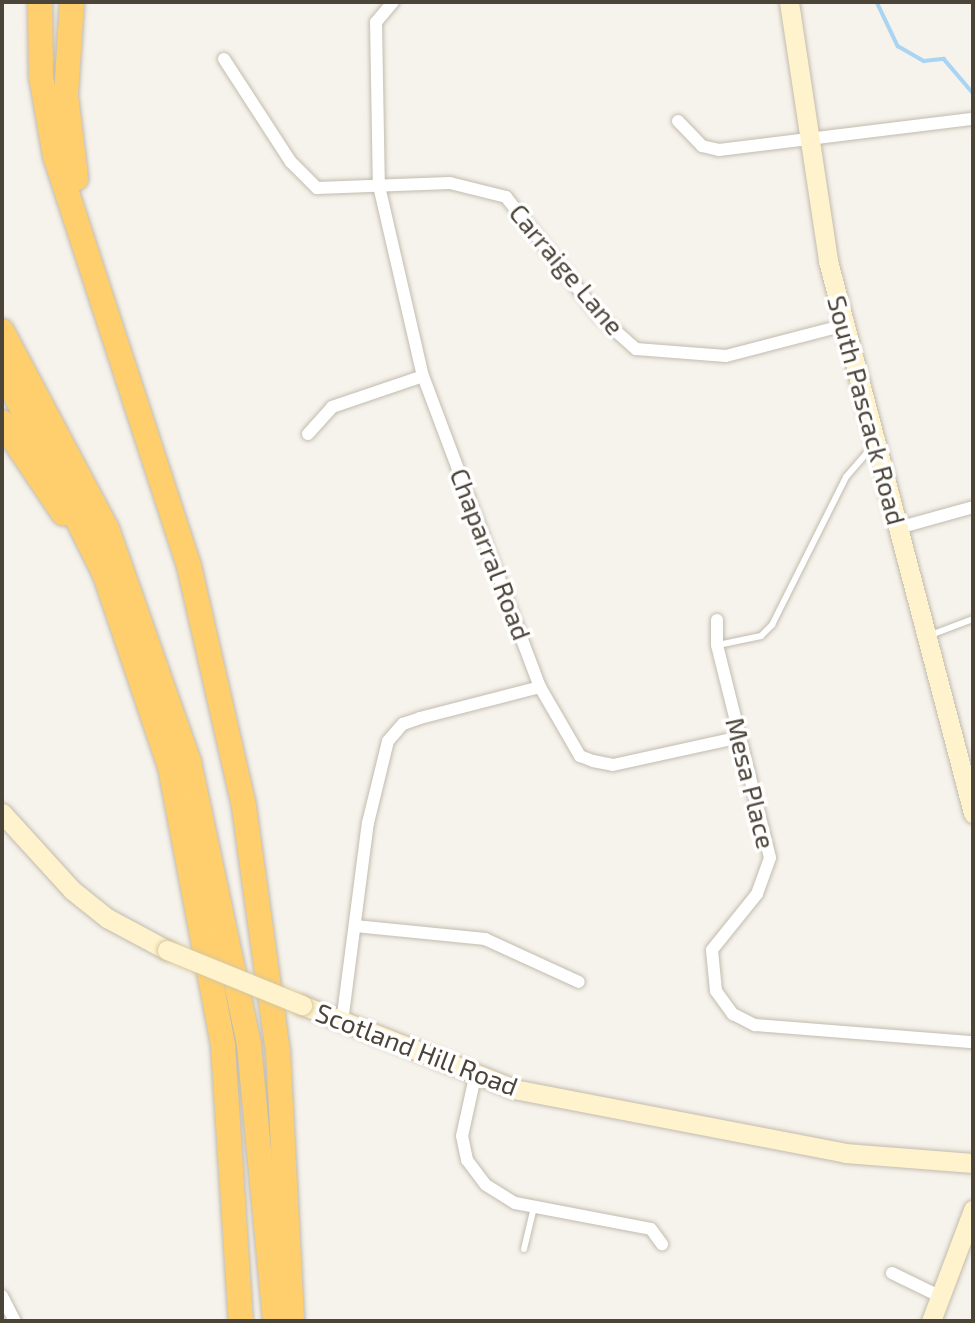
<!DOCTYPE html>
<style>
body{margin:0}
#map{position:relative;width:975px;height:1323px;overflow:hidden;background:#f6f3ec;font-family:"Exo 2",sans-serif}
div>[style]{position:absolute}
.stream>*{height:3.5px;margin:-1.75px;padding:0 1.75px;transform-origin:1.75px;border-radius:1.75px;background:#a9d4f2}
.roads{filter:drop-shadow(0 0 2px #c2bbae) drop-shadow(0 0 2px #c2bbae)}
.lane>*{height:6px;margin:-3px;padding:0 3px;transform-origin:3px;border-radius:3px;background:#fff}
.street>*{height:12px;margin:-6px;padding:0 6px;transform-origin:6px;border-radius:6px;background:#fff}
.secondary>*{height:19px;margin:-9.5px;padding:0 9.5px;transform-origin:9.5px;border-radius:9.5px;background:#fff3cd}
.highway>*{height:24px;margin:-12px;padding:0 12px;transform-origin:12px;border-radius:12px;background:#ffcf6e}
.bridges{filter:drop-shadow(0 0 2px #d6c79b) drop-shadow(0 0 2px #d6c79b)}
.secondary-bridge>*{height:19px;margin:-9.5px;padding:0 9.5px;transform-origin:9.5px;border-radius:9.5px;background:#fff3cd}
span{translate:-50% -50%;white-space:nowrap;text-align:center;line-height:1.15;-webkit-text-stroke:7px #fff;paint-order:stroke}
.street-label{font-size:26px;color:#4b4439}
.frame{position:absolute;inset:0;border:4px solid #4b4439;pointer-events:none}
</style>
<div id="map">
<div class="stream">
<div style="left:877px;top:2px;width:49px;rotate:64.5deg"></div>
<div style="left:898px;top:46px;width:30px;rotate:30deg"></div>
<div style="left:924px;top:61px;width:20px;rotate:-6deg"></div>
<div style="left:944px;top:59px;width:45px;rotate:49.5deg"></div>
</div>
<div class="roads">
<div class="lane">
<div style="left:928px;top:636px;width:48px;rotate:-20.7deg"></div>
<div style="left:718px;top:645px;width:44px;rotate:-11.8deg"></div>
<div style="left:761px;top:636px;width:16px;rotate:-45deg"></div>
<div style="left:772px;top:625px;width:165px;rotate:-63.4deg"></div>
<div style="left:846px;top:477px;width:40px;rotate:-49deg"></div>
<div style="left:524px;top:1249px;width:43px;rotate:-76.6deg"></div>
</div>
<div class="street">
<div style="left:393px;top:2px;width:26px;rotate:130deg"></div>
<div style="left:376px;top:22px;width:164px;rotate:89deg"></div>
<div style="left:379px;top:186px;width:195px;rotate:77deg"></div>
<div style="left:423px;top:376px;width:332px;rotate:69.4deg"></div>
<div style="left:540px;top:687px;width:80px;rotate:59.9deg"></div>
<div style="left:580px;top:756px;width:14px;rotate:21deg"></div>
<div style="left:593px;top:761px;width:20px;rotate:11deg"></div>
<div style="left:613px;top:765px;width:130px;rotate:-12.4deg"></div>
<div style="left:224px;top:59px;width:123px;rotate:57deg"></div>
<div style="left:291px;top:162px;width:37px;rotate:45deg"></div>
<div style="left:317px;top:188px;width:133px;rotate:-2.2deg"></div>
<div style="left:450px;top:183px;width:58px;rotate:14deg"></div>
<div style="left:506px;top:197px;width:154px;rotate:51.9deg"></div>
<div style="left:601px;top:318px;width:47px;rotate:41.5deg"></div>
<div style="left:636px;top:349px;width:90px;rotate:4.4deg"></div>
<div style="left:726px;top:356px;width:123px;rotate:-14.6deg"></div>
<div style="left:678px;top:121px;width:35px;rotate:46deg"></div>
<div style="left:702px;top:146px;width:17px;rotate:13deg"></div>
<div style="left:719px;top:150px;width:256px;rotate:-7deg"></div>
<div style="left:308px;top:434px;width:36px;rotate:-48deg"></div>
<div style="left:332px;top:407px;width:96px;rotate:-18.8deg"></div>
<div style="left:898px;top:528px;width:78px;rotate:-15.6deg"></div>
<div style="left:717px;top:620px;width:25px;rotate:90deg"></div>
<div style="left:717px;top:645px;width:219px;rotate:76deg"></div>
<div style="left:770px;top:858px;width:38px;rotate:110deg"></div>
<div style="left:757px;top:894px;width:72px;rotate:128.8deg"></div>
<div style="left:712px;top:950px;width:41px;rotate:84.4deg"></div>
<div style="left:716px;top:991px;width:29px;rotate:54deg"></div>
<div style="left:733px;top:1014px;width:25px;rotate:27deg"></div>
<div style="left:755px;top:1025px;width:219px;rotate:4.5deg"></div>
<div style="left:355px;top:926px;width:131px;rotate:5.7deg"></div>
<div style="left:485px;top:939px;width:103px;rotate:24.6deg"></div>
<div style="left:342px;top:1022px;width:201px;rotate:-82.6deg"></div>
<div style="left:368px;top:823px;width:84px;rotate:-76.3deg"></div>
<div style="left:388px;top:741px;width:23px;rotate:-49deg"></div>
<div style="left:403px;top:724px;width:18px;rotate:-19deg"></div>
<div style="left:420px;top:718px;width:124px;rotate:-14.5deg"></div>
<div style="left:475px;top:1077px;width:60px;rotate:102.4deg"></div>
<div style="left:462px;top:1136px;width:25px;rotate:78deg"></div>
<div style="left:467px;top:1160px;width:31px;rotate:53deg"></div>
<div style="left:486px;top:1185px;width:34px;rotate:32deg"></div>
<div style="left:515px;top:1203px;width:138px;rotate:10.8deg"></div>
<div style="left:651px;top:1229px;width:19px;rotate:54deg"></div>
<div style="left:892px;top:1273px;width:55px;rotate:26.1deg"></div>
<div style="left:2px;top:1296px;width:28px;rotate:63deg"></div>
</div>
<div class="secondary">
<div style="left:789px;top:2px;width:262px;rotate:81.4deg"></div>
<div style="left:828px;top:261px;width:571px;rotate:75.28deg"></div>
<div style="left:2px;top:813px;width:104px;rotate:47.7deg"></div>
<div style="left:72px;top:890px;width:45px;rotate:38.7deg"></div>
<div style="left:107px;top:918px;width:68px;rotate:28.1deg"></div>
<div style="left:302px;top:1005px;width:228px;rotate:21.6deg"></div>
<div style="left:514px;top:1089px;width:337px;rotate:10.9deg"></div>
<div style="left:845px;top:1153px;width:128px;rotate:4.5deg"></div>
<div style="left:931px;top:1321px;width:119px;rotate:-69.3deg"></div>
</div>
<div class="highway">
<div style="left:40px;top:2px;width:74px;rotate:89.2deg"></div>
<div style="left:41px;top:76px;width:81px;rotate:80.1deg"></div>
<div style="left:55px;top:156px;width:431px;rotate:71.9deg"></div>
<div style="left:189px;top:566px;width:247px;rotate:77.1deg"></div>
<div style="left:244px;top:807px;width:246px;rotate:82.1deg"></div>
<div style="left:278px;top:1051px;width:270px;rotate:87deg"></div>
<div style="left:72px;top:2px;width:94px;rotate:93.7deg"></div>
<div style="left:66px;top:96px;width:83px;rotate:83deg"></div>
<div style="left:2px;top:331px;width:224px;rotate:62.1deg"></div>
<div style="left:107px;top:529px;width:247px;rotate:70.6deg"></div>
<div style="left:189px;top:762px;width:289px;rotate:78deg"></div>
<div style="left:249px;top:1045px;width:277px;rotate:84.6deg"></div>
<div style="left:2px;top:369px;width:230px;rotate:63.4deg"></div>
<div style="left:105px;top:575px;width:203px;rotate:71.3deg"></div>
<div style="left:170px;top:767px;width:284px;rotate:79.2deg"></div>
<div style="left:223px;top:1046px;width:276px;rotate:86.3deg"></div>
<div style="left:2px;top:422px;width:110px;rotate:56.2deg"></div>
</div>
</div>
<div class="bridges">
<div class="secondary-bridge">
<div style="left:167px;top:950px;width:146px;rotate:22.2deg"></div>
</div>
</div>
<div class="street-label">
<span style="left:567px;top:269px;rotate:50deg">Carraige Lane</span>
<span style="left:867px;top:410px;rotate:75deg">South Pascack Road</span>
<span style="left:491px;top:554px;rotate:69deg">Chaparral Road</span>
<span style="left:751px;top:783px;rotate:76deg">Mesa Place</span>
<span style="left:417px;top:1049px;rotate:21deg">Scotland Hill Road</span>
</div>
<div class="frame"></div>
</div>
